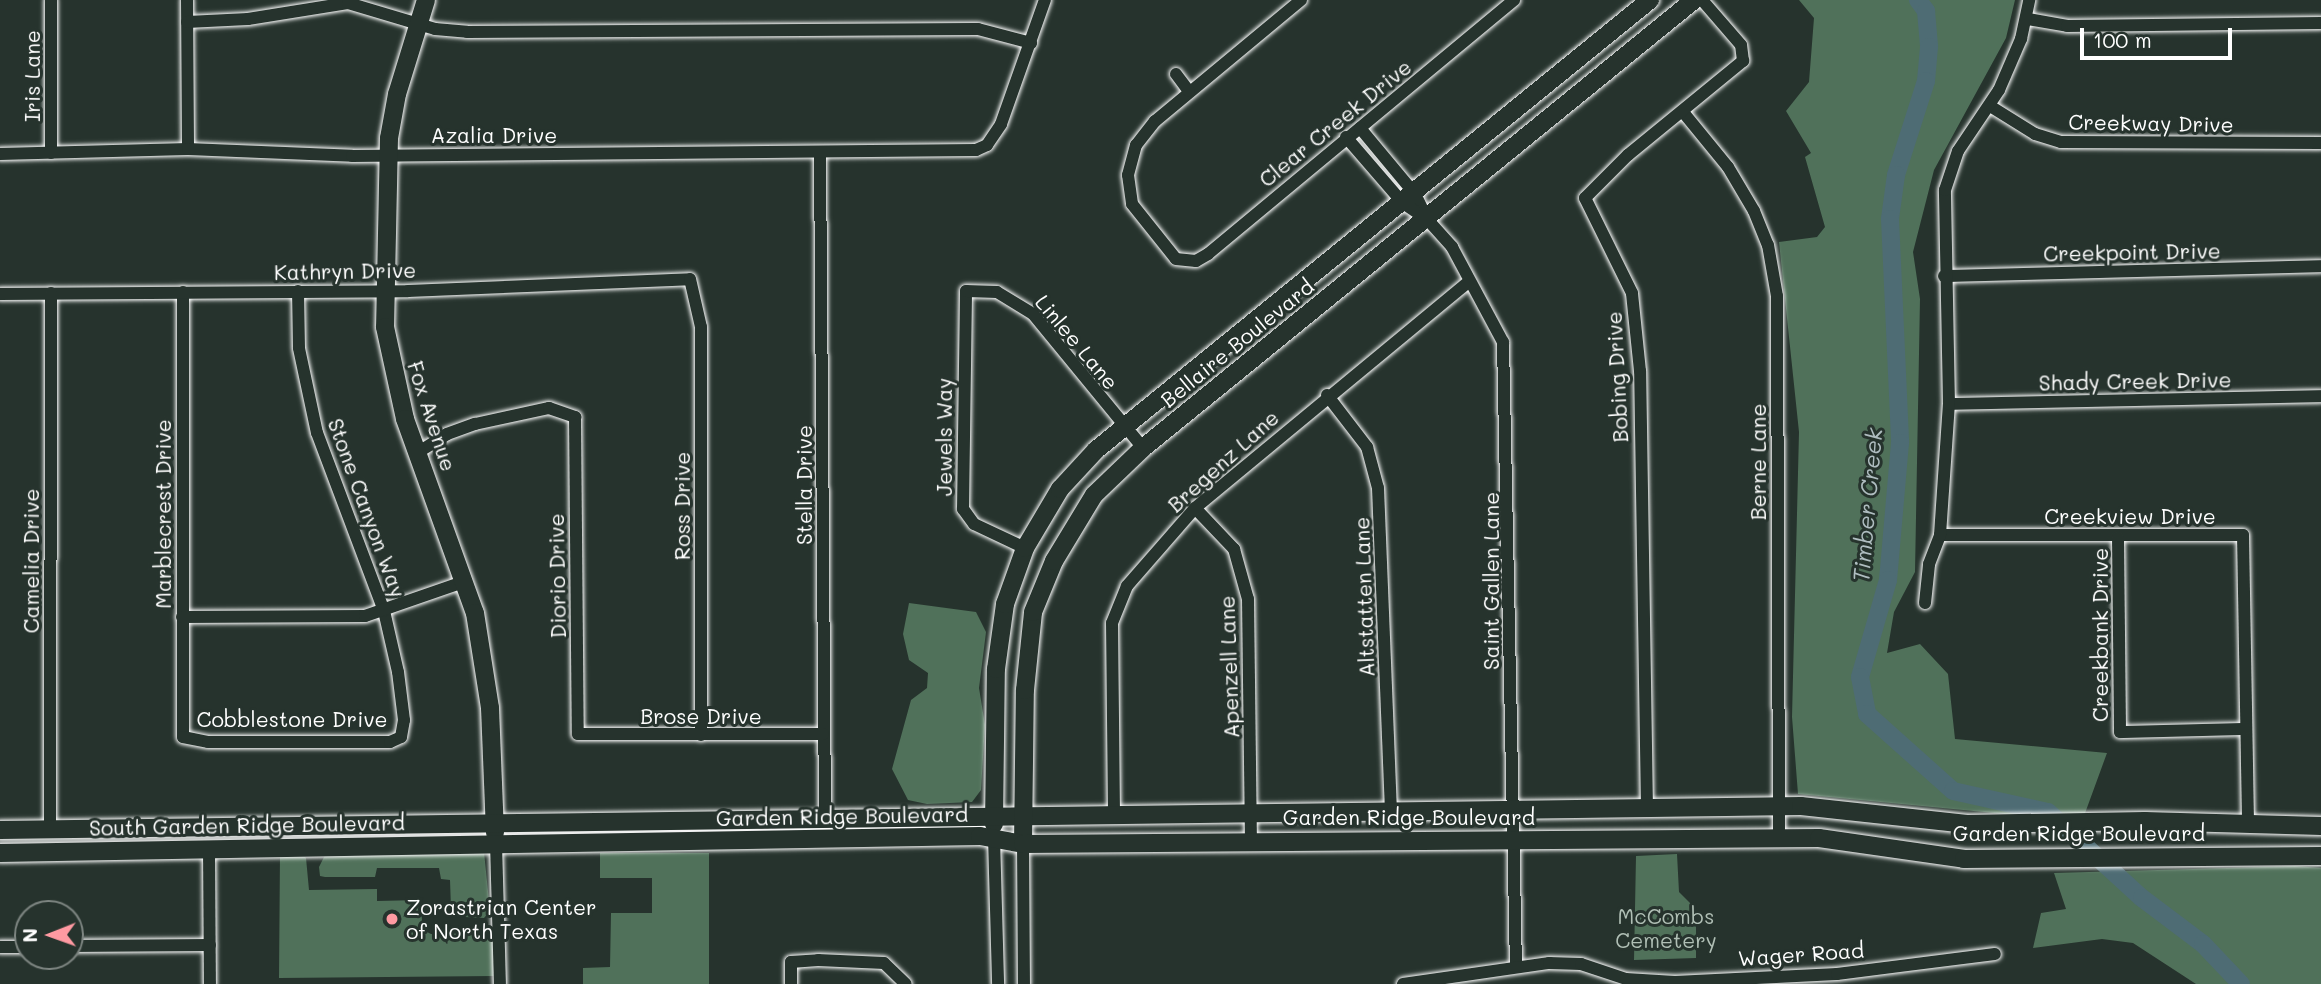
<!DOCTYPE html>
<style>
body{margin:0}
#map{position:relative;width:2321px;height:984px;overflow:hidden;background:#26332d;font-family:Mali,sans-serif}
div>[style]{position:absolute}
.green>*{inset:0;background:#50715a}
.river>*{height:18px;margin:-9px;padding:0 9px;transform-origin:9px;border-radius:9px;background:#4e6c74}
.roads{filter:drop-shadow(0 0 2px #fff) drop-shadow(0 0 2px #fff)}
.minor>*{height:12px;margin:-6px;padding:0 6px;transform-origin:6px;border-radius:6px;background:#26332d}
.secondary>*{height:18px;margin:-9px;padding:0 9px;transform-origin:9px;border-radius:9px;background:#26332d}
.dots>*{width:19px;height:19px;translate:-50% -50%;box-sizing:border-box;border:4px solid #26332d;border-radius:50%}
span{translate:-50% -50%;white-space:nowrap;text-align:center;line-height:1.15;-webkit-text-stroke:6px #26332d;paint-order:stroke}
.street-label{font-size:21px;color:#fff}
.poi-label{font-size:21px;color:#fff}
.left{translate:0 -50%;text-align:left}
.park-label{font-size:21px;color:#b0bfb5}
.water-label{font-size:23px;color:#afbdc0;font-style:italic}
.north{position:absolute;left:14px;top:900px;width:70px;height:70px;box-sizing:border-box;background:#26332d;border:2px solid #7d8581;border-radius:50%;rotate:269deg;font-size:19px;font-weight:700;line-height:28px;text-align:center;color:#fff}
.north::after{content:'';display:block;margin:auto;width:24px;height:32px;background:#ff9aa2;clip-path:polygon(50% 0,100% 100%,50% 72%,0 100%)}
.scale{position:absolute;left:2080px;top:28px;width:152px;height:32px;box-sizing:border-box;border:4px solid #fff;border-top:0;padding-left:9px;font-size:21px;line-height:24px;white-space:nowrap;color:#fff;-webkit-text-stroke:5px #26332d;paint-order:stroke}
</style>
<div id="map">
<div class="green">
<div style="clip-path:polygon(1799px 0,2015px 0,2006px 38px,1934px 170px,1913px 252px,1920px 299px,1915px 572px,1894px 612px,1887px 653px,1920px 644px,1948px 674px,1955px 739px,2107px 753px,2084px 816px,2015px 815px,1798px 794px,1792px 717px,1799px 432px,1779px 242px,1817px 237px,1825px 227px,1805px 157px,1811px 153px,1786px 111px,1809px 82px,1814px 18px)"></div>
<div style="clip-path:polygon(909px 603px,976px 612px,986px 632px,979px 688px,985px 725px,981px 790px,972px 802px,927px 804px,908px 800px,892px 769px,911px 700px,927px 688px,928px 673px,909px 660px,903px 634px)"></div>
<div style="clip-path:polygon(484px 852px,490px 911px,484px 918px,445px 916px,442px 910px,451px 909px,450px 880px,441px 879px,439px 868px,377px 868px,375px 877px,325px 877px,320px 876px,319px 867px,326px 853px)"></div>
<div style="clip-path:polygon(280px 853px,300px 853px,306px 858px,309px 890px,377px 889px,377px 901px,420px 900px,423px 930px,431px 934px,494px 933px,495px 976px,279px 978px)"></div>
<div style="clip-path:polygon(600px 853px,709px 853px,709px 984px,583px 984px,583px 968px,610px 967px,611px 913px,652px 913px,652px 878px,600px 878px)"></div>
<div style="clip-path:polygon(1677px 854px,1679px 892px,1696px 909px,1696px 958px,1634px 960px,1636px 856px)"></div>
<div style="clip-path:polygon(2295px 866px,2321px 868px,2321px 984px,2196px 984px,2133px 943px,2102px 939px,2033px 948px,2041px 913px,2066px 909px,2054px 873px)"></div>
</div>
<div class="river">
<div style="left:1918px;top:0;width:14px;rotate:54deg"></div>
<div style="left:1926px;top:11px;width:36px;rotate:85deg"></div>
<div style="left:1929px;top:47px;width:34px;rotate:95deg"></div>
<div style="left:1926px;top:81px;width:99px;rotate:107.7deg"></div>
<div style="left:1896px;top:175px;width:44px;rotate:97.8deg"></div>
<div style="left:1890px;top:219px;width:224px;rotate:87.4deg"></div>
<div style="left:1900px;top:443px;width:138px;rotate:95deg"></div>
<div style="left:1888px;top:580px;width:101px;rotate:106.1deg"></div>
<div style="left:1860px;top:677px;width:38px;rotate:79deg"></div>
<div style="left:1867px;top:714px;width:115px;rotate:41.8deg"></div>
<div style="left:1953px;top:791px;width:97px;rotate:12.5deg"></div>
<div style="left:2048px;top:812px;width:127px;rotate:42.5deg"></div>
<div style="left:2142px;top:898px;width:76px;rotate:37deg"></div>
<div style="left:2203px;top:944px;width:55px;rotate:46.5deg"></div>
</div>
<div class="roads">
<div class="minor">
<div style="left:51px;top:0;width:153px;rotate:90deg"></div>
<div style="left:187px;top:0;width:149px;rotate:89.6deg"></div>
<div style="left:1301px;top:0;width:190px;rotate:140.3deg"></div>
<div style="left:1155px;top:121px;width:31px;rotate:128deg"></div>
<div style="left:1136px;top:145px;width:31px;rotate:105deg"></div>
<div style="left:1128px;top:175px;width:29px;rotate:82deg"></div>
<div style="left:1132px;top:204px;width:70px;rotate:51.3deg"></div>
<div style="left:1176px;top:259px;width:20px;rotate:6deg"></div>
<div style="left:1196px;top:261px;width:14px;rotate:-30deg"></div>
<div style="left:1208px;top:254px;width:398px;rotate:-39.7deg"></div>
<div style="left:2028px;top:19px;width:40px;rotate:10deg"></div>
<div style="left:2067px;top:26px;width:254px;rotate:-0.7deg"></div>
<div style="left:187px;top:22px;width:61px;rotate:-2.8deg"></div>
<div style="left:248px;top:19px;width:101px;rotate:-9.1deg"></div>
<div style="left:348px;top:3px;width:91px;rotate:16.6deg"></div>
<div style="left:435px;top:29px;width:32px;rotate:5deg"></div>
<div style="left:467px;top:32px;width:511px;rotate:-0.34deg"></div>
<div style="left:978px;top:29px;width:55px;rotate:14.8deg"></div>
<div style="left:1176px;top:74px;width:21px;rotate:53deg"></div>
<div style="left:1990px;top:106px;width:53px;rotate:31.9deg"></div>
<div style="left:2035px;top:134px;width:27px;rotate:17deg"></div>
<div style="left:2061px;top:142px;width:260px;rotate:0.2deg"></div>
<div style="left:1683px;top:112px;width:71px;rotate:50.7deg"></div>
<div style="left:1728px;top:167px;width:51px;rotate:59.4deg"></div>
<div style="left:1754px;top:211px;width:37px;rotate:68deg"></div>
<div style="left:1768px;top:245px;width:52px;rotate:80deg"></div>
<div style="left:1777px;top:296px;width:542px;rotate:89.79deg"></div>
<div style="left:1360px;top:128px;width:86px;rotate:50.2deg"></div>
<div style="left:1415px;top:194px;width:28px;rotate:64deg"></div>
<div style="left:1346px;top:137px;width:87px;rotate:49.2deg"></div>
<div style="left:1403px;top:203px;width:29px;rotate:34deg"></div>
<div style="left:1427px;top:219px;width:38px;rotate:48deg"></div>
<div style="left:1452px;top:247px;width:108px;rotate:61.8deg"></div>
<div style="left:1503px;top:342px;width:624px;rotate:88.81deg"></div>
<div style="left:820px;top:153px;width:664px;rotate:89.57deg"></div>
<div style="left:0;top:154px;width:188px;rotate:-1.5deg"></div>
<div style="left:188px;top:149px;width:164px;rotate:2.4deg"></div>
<div style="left:352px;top:156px;width:624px;rotate:-0.55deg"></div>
<div style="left:976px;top:150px;width:12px;rotate:-24deg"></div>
<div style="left:987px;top:145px;width:25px;rotate:-56deg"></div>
<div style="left:1001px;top:124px;width:132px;rotate:-70.5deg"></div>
<div style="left:1944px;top:276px;width:377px;rotate:-1.5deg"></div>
<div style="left:183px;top:292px;width:445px;rotate:90deg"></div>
<div style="left:183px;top:737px;width:25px;rotate:11deg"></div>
<div style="left:208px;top:742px;width:182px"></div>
<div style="left:390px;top:742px;width:12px;rotate:-24deg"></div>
<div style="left:401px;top:737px;width:17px;rotate:-80deg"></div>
<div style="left:404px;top:720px;width:48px;rotate:-97.1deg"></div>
<div style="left:398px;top:672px;width:63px;rotate:-102.9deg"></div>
<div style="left:384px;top:611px;width:190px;rotate:-110.6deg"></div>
<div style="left:317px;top:433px;width:87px;rotate:-102deg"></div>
<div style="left:299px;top:348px;width:57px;rotate:-91deg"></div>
<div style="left:0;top:294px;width:408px;rotate:-0.4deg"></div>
<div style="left:408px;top:291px;width:282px;rotate:-2.4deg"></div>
<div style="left:690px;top:279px;width:49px;rotate:77.1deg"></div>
<div style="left:701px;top:327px;width:408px;rotate:90deg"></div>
<div style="left:1327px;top:395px;width:66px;rotate:52.4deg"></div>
<div style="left:1367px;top:447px;width:42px;rotate:75deg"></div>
<div style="left:1378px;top:488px;width:325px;rotate:87.7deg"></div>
<div style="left:1949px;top:404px;width:372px;rotate:-1.2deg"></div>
<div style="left:417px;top:453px;width:36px;rotate:-32deg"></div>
<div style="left:447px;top:434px;width:30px;rotate:-20deg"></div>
<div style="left:475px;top:424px;width:76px;rotate:-12.2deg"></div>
<div style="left:549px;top:408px;width:28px;rotate:19deg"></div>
<div style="left:575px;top:417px;width:317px;rotate:89.5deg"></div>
<div style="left:578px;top:734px;width:245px"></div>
<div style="left:1195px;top:508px;width:57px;rotate:46.4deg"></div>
<div style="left:1234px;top:549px;width:52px;rotate:74.4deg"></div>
<div style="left:1248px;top:599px;width:242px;rotate:89.3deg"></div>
<div style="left:1940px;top:535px;width:303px"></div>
<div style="left:2243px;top:535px;width:288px;rotate:89deg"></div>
<div style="left:2118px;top:537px;width:195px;rotate:89.4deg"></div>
<div style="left:2120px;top:732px;width:126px;rotate:-1.4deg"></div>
<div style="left:1025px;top:548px;width:56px;rotate:-154.8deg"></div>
<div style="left:974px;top:524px;width:19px;rotate:-126deg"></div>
<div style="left:963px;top:509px;width:218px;rotate:-89.2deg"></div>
<div style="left:966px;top:291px;width:31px;rotate:2deg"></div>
<div style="left:997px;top:292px;width:42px;rotate:31.4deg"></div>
<div style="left:1033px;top:314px;width:173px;rotate:50.6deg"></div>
<div style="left:1925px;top:603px;width:39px;rotate:-84deg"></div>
<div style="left:1929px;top:564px;width:31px;rotate:-69deg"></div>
<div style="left:1940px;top:535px;width:131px;rotate:-86.1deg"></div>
<div style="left:1949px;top:404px;width:214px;rotate:-91.1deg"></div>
<div style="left:1945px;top:190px;width:41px;rotate:-71.6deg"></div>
<div style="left:1958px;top:151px;width:73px;rotate:-56.1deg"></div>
<div style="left:1999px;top:90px;width:56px;rotate:-66.7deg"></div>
<div style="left:2021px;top:39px;width:40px;rotate:-78deg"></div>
<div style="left:182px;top:617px;width:183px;rotate:-0.3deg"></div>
<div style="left:365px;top:616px;width:107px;rotate:-19.1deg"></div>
<div style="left:1647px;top:809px;width:438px;rotate:-90.9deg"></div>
<div style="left:1640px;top:371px;width:78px;rotate:-95.9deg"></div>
<div style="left:1632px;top:293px;width:106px;rotate:-116.3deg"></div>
<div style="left:1585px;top:198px;width:61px;rotate:-45deg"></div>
<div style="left:1628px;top:155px;width:149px;rotate:-39.3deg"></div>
<div style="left:1743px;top:61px;width:16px;rotate:-97deg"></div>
<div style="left:1741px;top:45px;width:60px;rotate:-130.9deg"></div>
<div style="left:1114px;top:814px;width:191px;rotate:-90.6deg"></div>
<div style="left:1112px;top:623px;width:40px;rotate:-68deg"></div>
<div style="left:1127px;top:586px;width:103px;rotate:-48.9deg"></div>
<div style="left:1195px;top:508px;width:356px;rotate:-39.6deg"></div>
<div style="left:50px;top:829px;width:536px;rotate:-89.89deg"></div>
<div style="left:994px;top:837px;width:147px;rotate:88.4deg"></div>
<div style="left:496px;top:843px;width:141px;rotate:88.4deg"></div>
<div style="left:1023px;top:844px;width:140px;rotate:89.6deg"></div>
<div style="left:209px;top:849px;width:135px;rotate:89.6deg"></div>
<div style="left:70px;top:946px;width:140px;rotate:-0.4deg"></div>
<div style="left:0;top:947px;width:28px"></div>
<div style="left:791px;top:984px;width:22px;rotate:-90deg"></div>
<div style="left:791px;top:962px;width:27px;rotate:-4deg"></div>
<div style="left:818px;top:960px;width:66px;rotate:2.6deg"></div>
<div style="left:884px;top:963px;width:30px;rotate:44deg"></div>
<div style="left:1403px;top:984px;width:148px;rotate:-8.2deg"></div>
<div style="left:1549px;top:963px;width:32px;rotate:2deg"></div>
<div style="left:1581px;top:964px;width:47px;rotate:18.4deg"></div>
<div style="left:1626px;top:979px;width:49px;rotate:3.5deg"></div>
<div style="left:1675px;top:982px;width:162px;rotate:-2.8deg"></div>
<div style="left:1837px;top:974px;width:159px;rotate:-7.2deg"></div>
</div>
<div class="secondary">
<div style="left:426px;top:0;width:98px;rotate:107.1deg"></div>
<div style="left:397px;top:94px;width:45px;rotate:100.3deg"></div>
<div style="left:389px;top:138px;width:189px;rotate:91.2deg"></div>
<div style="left:385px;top:327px;width:94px;rotate:77.7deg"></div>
<div style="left:405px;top:419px;width:206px;rotate:70.2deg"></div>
<div style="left:475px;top:613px;width:96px;rotate:81deg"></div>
<div style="left:490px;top:708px;width:125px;rotate:87.7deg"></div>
<div style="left:994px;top:824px;width:155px;rotate:-89.3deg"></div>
<div style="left:996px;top:669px;width:66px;rotate:-82.1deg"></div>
<div style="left:1005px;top:604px;width:59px;rotate:-70.3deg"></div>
<div style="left:1025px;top:548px;width:69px;rotate:-59.3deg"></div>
<div style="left:1060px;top:489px;width:53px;rotate:-47.3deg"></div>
<div style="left:1096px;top:450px;width:714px;rotate:-39.09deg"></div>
<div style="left:0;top:830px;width:1801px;rotate:-0.76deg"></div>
<div style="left:1801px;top:806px;width:167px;rotate:6.2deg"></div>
<div style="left:1967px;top:824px;width:178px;rotate:-1deg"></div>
<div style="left:2145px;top:821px;width:176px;rotate:1.6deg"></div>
<div style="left:1023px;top:844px;width:154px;rotate:-89.3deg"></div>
<div style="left:1025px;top:690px;width:78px;rotate:-84.1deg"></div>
<div style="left:1033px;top:612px;width:55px;rotate:-67.6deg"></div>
<div style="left:1054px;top:561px;width:77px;rotate:-58.8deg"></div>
<div style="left:1094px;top:495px;width:68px;rotate:-43.8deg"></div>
<div style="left:1143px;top:448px;width:710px;rotate:-39.11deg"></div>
<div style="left:0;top:853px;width:980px;rotate:-0.99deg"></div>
<div style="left:980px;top:836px;width:44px;rotate:10.5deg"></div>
<div style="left:1023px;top:844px;width:796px;rotate:-0.43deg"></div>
<div style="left:1819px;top:838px;width:147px;rotate:8.2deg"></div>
<div style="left:1964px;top:859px;width:357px;rotate:-0.5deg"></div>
</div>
</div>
<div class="dots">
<div style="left:392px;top:919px;background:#ff9aa2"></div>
</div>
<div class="street-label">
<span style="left:32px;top:76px;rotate:-90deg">Iris Lane</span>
<span style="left:1335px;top:123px;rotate:-39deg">Clear Creek Drive</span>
<span style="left:2151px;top:123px;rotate:1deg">Creekway Drive</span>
<span style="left:494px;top:135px">Azalia Drive</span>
<span style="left:2132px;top:252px;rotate:-1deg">Creekpoint Drive</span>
<span style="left:345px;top:271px;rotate:-1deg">Kathryn Drive</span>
<span style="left:1077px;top:342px;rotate:50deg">Linlee Lane</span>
<span style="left:1237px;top:343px;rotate:-39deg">Bellaire Boulevard</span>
<span style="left:1617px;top:377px;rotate:-93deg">Bobing Drive</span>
<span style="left:2135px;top:381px;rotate:-1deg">Shady Creek Drive</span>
<span style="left:432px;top:416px;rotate:72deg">Fox Avenue</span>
<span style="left:944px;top:437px;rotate:-90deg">Jewels Way</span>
<span style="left:1223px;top:461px;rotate:-42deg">Bregenz Lane</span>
<span style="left:1758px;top:462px;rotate:-90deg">Berne Lane</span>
<span style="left:804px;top:485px;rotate:-90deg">Stella Drive</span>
<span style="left:682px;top:506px;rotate:-90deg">Ross Drive</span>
<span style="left:367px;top:508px;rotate:70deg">Stone Canyon Way</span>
<span style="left:163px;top:514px;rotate:-90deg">Marblecrest Drive</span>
<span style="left:2130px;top:516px">Creekview Drive</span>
<span style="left:31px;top:561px;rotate:-90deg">Camelia Drive</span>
<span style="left:557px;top:576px;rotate:-91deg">Diorio Drive</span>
<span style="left:1491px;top:581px;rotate:-90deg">Saint Gallen Lane</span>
<span style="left:1364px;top:597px;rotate:-92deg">Altstatten Lane</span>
<span style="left:2100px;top:635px;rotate:-90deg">Creekbank Drive</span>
<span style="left:1229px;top:667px;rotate:-92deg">Apenzell Lane</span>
<span style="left:701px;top:716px">Brose Drive</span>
<span style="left:292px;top:719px">Cobblestone Drive</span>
<span style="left:842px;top:816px;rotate:-1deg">Garden Ridge Boulevard</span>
<span style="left:1409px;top:817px">Garden Ridge Boulevard</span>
<span style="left:247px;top:825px;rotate:-1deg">South Garden Ridge Boulevard</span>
<span style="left:2079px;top:833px">Garden Ridge Boulevard</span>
<span style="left:1801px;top:954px;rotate:-4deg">Wager Road</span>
</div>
<div class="poi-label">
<span class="left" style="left:406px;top:919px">Zorastrian Center<br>of North Texas</span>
</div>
<div class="park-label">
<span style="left:1666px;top:928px">McCombs<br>Cemetery</span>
</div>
<div class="water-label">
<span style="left:1867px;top:505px;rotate:-85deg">Timber Creek</span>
</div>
<div class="north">N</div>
<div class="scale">100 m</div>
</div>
